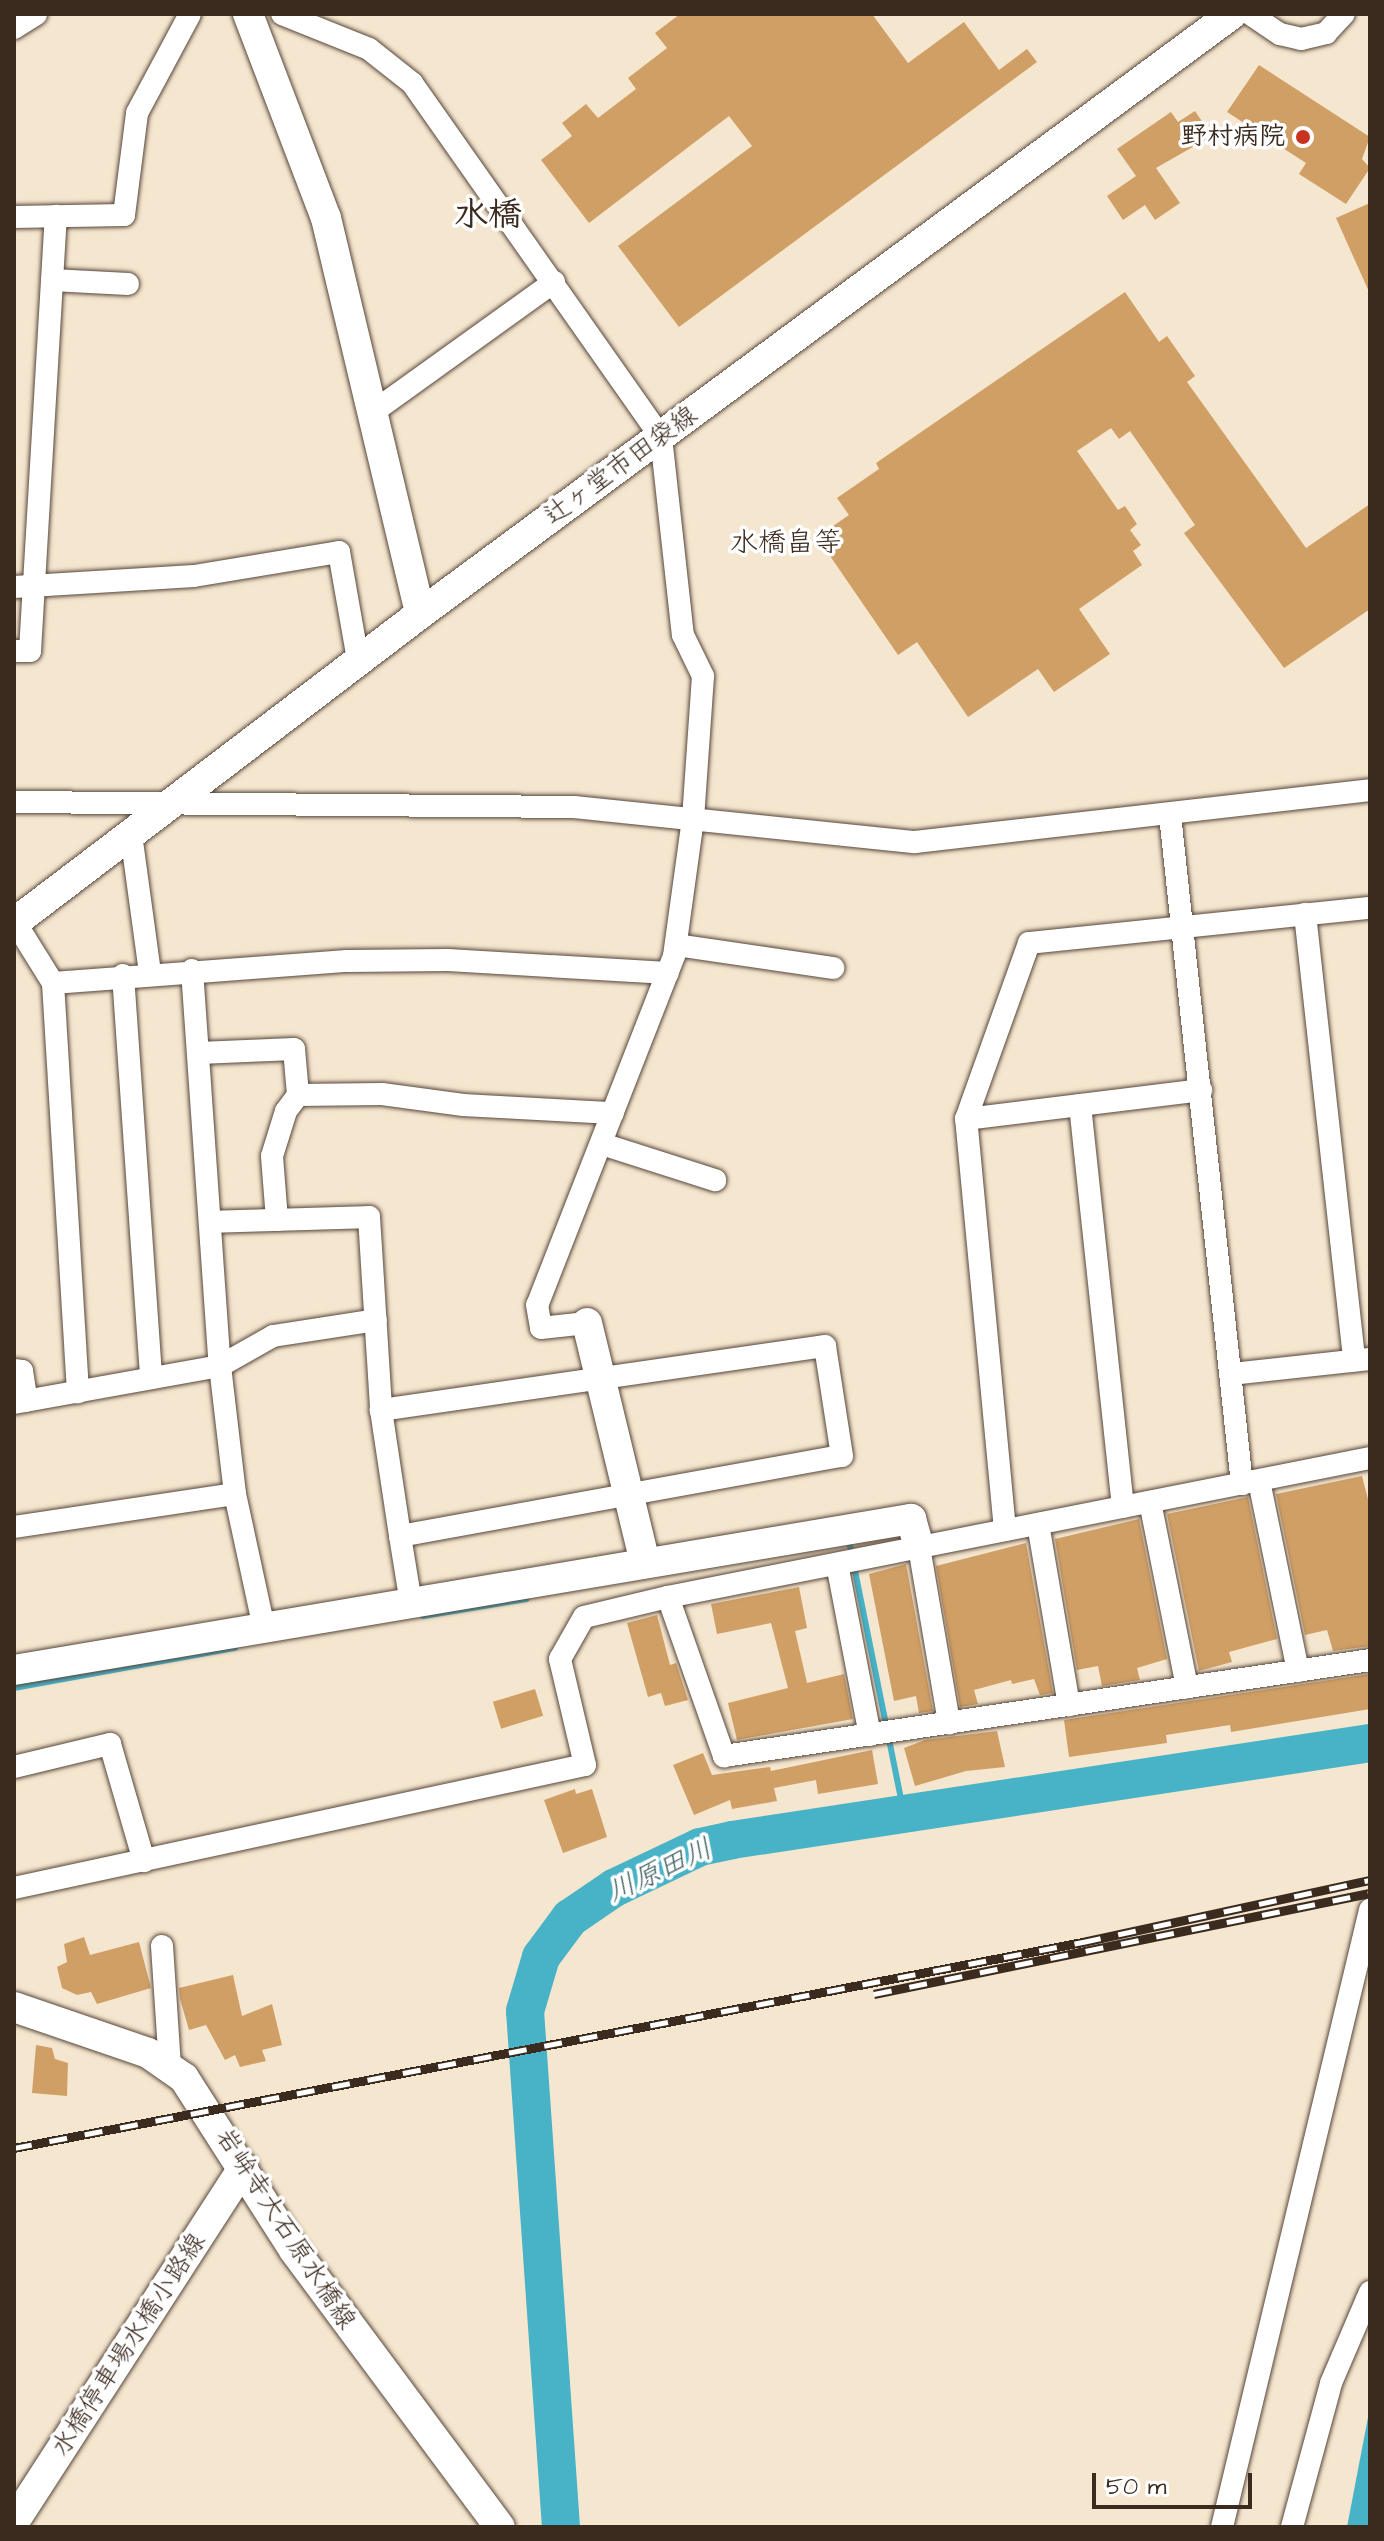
<!DOCTYPE html>
<meta charset="utf-8">
<style>
body{margin:0}
#map{position:relative;width:1384px;height:2541px;overflow:hidden;background:#f5e6cf;font-family:"Architects Daughter","Klee One",sans-serif}
div>[style]{position:absolute}
.water>*{inset:0;background:#48b2c7}
.stream>*{height:6px;margin:-3px;padding:0 3px;transform-origin:3px;border-radius:3px;background:#48b2c7}
.river>*{height:38px;margin:-19px;padding:0 19px;transform-origin:19px;border-radius:19px;background:#48b2c7}
.building>*{inset:0;background:#d09f65;transform-origin:0 0}
.roads{filter:drop-shadow(0 0 2px #574639) drop-shadow(0 0 2px #574639)}
.street>*{height:22px;margin:-11px;padding:0 11px;transform-origin:11px;border-radius:11px;background:#fff}
.secondary>*{height:30px;margin:-15px;padding:0 15px;transform-origin:15px;border-radius:15px;background:#fff}
.rail>*{height:9px;margin-top:-4.5px;transform-origin:0;background:repeating-linear-gradient(90deg,#fff 0 18px,#3b2a1e 0 36px);box-sizing:border-box;border-block:2px solid #3b2a1e}
.dots>*{width:22px;height:22px;translate:-50% -50%;box-sizing:border-box;border:4px solid #fff;border-radius:50%}
span{translate:-50% -50%;white-space:nowrap;text-align:center;line-height:1.15;-webkit-text-stroke:7px #fff;paint-order:stroke}
.poi-label{font-size:26px;color:#3b2a1e;font-weight:700}
.right{translate:-100% -50%;text-align:right}
.street-label{font-size:26px;color:#3b2a1e}
.neighbourhood-label{font-size:28px;color:#3b2a1e}
.water-label{font-size:28px;color:#406062;font-style:italic}
.district-label{font-size:34px;color:#3b2a1e;font-weight:700}
.frame{position:absolute;inset:0;border:16px solid #3b2a1e;pointer-events:none}
.scale{position:absolute;left:1092px;top:2473px;width:160px;height:36px;box-sizing:border-box;border:4px solid #3b2a1e;border-top:0;padding-left:10px;font-size:24px;line-height:28px;white-space:nowrap;color:#3b2a1e;-webkit-text-stroke:6px #fff;paint-order:stroke}
</style>
<div id="map">
<div class="water">
<div style="clip-path:polygon(1370px 2407px,1370px 2527px,1347px 2527px)"></div>
</div>
<div class="stream">
<div style="left:849px;top:1541px;width:279px;rotate:78.6deg"></div>
<div style="left:423px;top:1616px;width:105px;rotate:-9.3deg"></div>
<div style="left:14px;top:1688px;width:225px;rotate:-10.3deg"></div>
</div>
<div class="river">
<div style="left:561px;top:2527px;width:517px;rotate:-93.99deg"></div>
<div style="left:525px;top:2011px;width:56px;rotate:-73.5deg"></div>
<div style="left:541px;top:1957px;width:49px;rotate:-53.4deg"></div>
<div style="left:570px;top:1918px;width:53px;rotate:-34.3deg"></div>
<div style="left:614px;top:1888px;width:95px;rotate:-25.5deg"></div>
<div style="left:700px;top:1847px;width:33px;rotate:-12deg"></div>
<div style="left:732px;top:1840px;width:645px;rotate:-8.64deg"></div>
</div>
<div class="building">
<div style="clip-path:polygon(680px 14px,872px 14px,908px 63px,964px 22px,999px 70px,1027px 49px,1037px 62px,679px 327px,618px 246px,752px 146px,729px 116px,589px 223px,541px 160px,572px 136px,562px 123px,586px 104px,598px 118px,636px 89px,628px 78px,667px 48px,655px 33px)"></div>
<div style="clip-path:polygon(1259px 65px,1370px 137px,1362px 159px,1370px 168px,1346px 204px,1299px 174px,1306px 163px,1227px 112px)"></div>
<div style="clip-path:polygon(1195px 111px,1212px 136px,1156px 168px,1180px 203px,1155px 220px,1145px 205px,1123px 220px,1107px 196px,1136px 176px,1117px 149px,1171px 112px,1178px 122px)"></div>
<div style="clip-path:polygon(1370px 203px,1370px 294px,1336px 218px)"></div>
<div style="clip-path:polygon(1125px 292px,1159px 342px,1167px 336px,1195px 376px,1187px 382px,1306px 548px,1370px 504px,1370px 609px,1284px 668px,1184px 533px,1195px 525px,1130px 431px,1119px 439px,1111px 428px,1077px 451px,1118px 510px,1125px 506px,1137px 524px,1130px 530px,1141px 545px,1133px 551px,1142px 565px,1079px 609px,1110px 654px,1054px 692px,1038px 669px,968px 717px,917px 642px,898px 655px,817px 537px,849px 515px,837px 498px,879px 469px,876px 463px)"></div>
<div style="clip-path:polygon(1362px 1476px,1370px 1507px,1370px 1646px,1333px 1651px,1327px 1630px,1305px 1635px,1276px 1494px)"></div>
<div style="clip-path:polygon(1248px 1497px,1277px 1639px,1229px 1652px,1232px 1662px,1199px 1671px,1167px 1514px)"></div>
<div style="clip-path:polygon(1139px 1519px,1167px 1659px,1137px 1668px,1140px 1680px,1102px 1686px,1098px 1666px,1077px 1670px,1055px 1539px)"></div>
<div style="clip-path:polygon(1026px 1543px,1053px 1693px,1040px 1695px,1034px 1679px,1012px 1684px,1011px 1680px,974px 1690px,978px 1704px,960px 1707px,936px 1566px)"></div>
<div style="clip-path:polygon(906px 1564px,933px 1711px,919px 1713px,916px 1696px,894px 1701px,869px 1574px)"></div>
<div style="clip-path:polygon(799px 1587px,807px 1628px,795px 1631px,807px 1683px,844px 1674px,853px 1719px,737px 1740px,728px 1703px,788px 1688px,771px 1623px,717px 1634px,711px 1604px)"></div>
<div style="clip-path:polygon(657px 1615px,670px 1665px,676px 1663px,688px 1700px,665px 1706px,661px 1693px,648px 1697px,627px 1623px)"></div>
<div style="clip-path:polygon(1370px 1674px,1370px 1709px,1231px 1732px,1230px 1725px,1166px 1735px,1167px 1743px,1069px 1757px,1064px 1720px)"></div>
<div style="left:535px;top:1689px;width:28px;height:44px;rotate:73deg"></div>
<div style="clip-path:polygon(997px 1731px,1005px 1767px,966px 1771px,915px 1786px,904px 1748px,925px 1740px)"></div>
<div style="clip-path:polygon(872px 1750px,878px 1784px,818px 1794px,816px 1780px,774px 1788px,777px 1801px,732px 1809px,730px 1800px,694px 1815px,673px 1765px,703px 1753px,712px 1775px,770px 1767px,771px 1771px)"></div>
<div style="clip-path:polygon(575px 1789px,576px 1794px,592px 1789px,607px 1837px,563px 1853px,544px 1800px)"></div>
<div style="clip-path:polygon(84px 1937px,90px 1955px,139px 1942px,151px 1988px,97px 2004px,91px 1992px,77px 1995px,62px 1988px,57px 1967px,67px 1962px,64px 1944px)"></div>
<div style="clip-path:polygon(233px 1975px,242px 2016px,272px 2004px,282px 2045px,262px 2050px,266px 2061px,240px 2067px,235px 2055px,225px 2060px,206px 2025px,189px 2030px,180px 1999px,179px 1988px)"></div>
<div style="clip-path:polygon(36px 2045px,52px 2048px,55px 2059px,68px 2063px,67px 2096px,32px 2093px)"></div>
</div>
<div class="roads">
<div class="street">
<div style="left:282px;top:14px;width:94px;rotate:21.9deg"></div>
<div style="left:369px;top:49px;width:55px;rotate:38.3deg"></div>
<div style="left:412px;top:83px;width:433px;rotate:54.9deg"></div>
<div style="left:661px;top:437px;width:199px;rotate:83.7deg"></div>
<div style="left:683px;top:635px;width:46px;rotate:64deg"></div>
<div style="left:703px;top:676px;width:143px;rotate:94deg"></div>
<div style="left:693px;top:819px;width:138px;rotate:97.9deg"></div>
<div style="left:674px;top:956px;width:375px;rotate:111.4deg"></div>
<div style="left:537px;top:1305px;width:23px;rotate:80deg"></div>
<div style="left:541px;top:1328px;width:46px;rotate:-6.2deg"></div>
<div style="left:1250px;top:14px;width:36px;rotate:34deg"></div>
<div style="left:1280px;top:34px;width:22px;rotate:13deg"></div>
<div style="left:1301px;top:39px;width:26px;rotate:-13deg"></div>
<div style="left:1326px;top:33px;width:26px;rotate:-47deg"></div>
<div style="left:14px;top:28px;width:26px;rotate:-32deg"></div>
<div style="left:14px;top:217px;width:110px;rotate:-1deg"></div>
<div style="left:124px;top:215px;width:103px;rotate:-82.7deg"></div>
<div style="left:137px;top:113px;width:112px;rotate:-61.8deg"></div>
<div style="left:52px;top:280px;width:76px;rotate:3deg"></div>
<div style="left:373px;top:412px;width:223px;rotate:-35.7deg"></div>
<div style="left:14px;top:587px;width:180px;rotate:-3.5deg"></div>
<div style="left:194px;top:576px;width:147px;rotate:-9.4deg"></div>
<div style="left:339px;top:552px;width:110px;rotate:80deg"></div>
<div style="left:14px;top:651px;width:16px"></div>
<div style="left:30px;top:651px;width:436px;rotate:-86.6deg"></div>
<div style="left:14px;top:802px;width:560px;rotate:0.51deg"></div>
<div style="left:574px;top:807px;width:343px;rotate:5.9deg"></div>
<div style="left:915px;top:842px;width:458px;rotate:-6.5deg"></div>
<div style="left:1170px;top:815px;width:673px;rotate:83.86deg"></div>
<div style="left:131px;top:834px;width:140px;rotate:82.2deg"></div>
<div style="left:1305px;top:914px;width:449px;rotate:83.7deg"></div>
<div style="left:15px;top:922px;width:72px;rotate:58.1deg"></div>
<div style="left:53px;top:983px;width:410px;rotate:86.5deg"></div>
<div style="left:676px;top:945px;width:159px;rotate:8.3deg"></div>
<div style="left:192px;top:970px;width:397px;rotate:86deg"></div>
<div style="left:220px;top:1366px;width:129px;rotate:83.3deg"></div>
<div style="left:235px;top:1494px;width:137px;rotate:77.8deg"></div>
<div style="left:123px;top:975px;width:404px;rotate:86deg"></div>
<div style="left:53px;top:983px;width:295px;rotate:-4.3deg"></div>
<div style="left:347px;top:961px;width:101px;rotate:-0.6deg"></div>
<div style="left:448px;top:960px;width:220px;rotate:3.4deg"></div>
<div style="left:199px;top:1053px;width:95px;rotate:-2.4deg"></div>
<div style="left:294px;top:1049px;width:46px;rotate:85deg"></div>
<div style="left:298px;top:1095px;width:84px;rotate:-0.7deg"></div>
<div style="left:382px;top:1094px;width:82px;rotate:7.7deg"></div>
<div style="left:463px;top:1105px;width:150px;rotate:3.1deg"></div>
<div style="left:1080px;top:1105px;width:404px;rotate:83.9deg"></div>
<div style="left:966px;top:1119px;width:237px;rotate:-7deg"></div>
<div style="left:602px;top:1144px;width:119px;rotate:17.7deg"></div>
<div style="left:277px;top:1220px;width:64px;rotate:-94.5deg"></div>
<div style="left:272px;top:1156px;width:47px;rotate:-72.7deg"></div>
<div style="left:286px;top:1111px;width:20px;rotate:-53deg"></div>
<div style="left:210px;top:1222px;width:159px;rotate:-1.8deg"></div>
<div style="left:369px;top:1217px;width:193px;rotate:86.4deg"></div>
<div style="left:14px;top:1370px;width:8px;rotate:7deg"></div>
<div style="left:22px;top:1371px;width:30px;rotate:81deg"></div>
<div style="left:1232px;top:1374px;width:139px;rotate:-6.2deg"></div>
<div style="left:14px;top:1403px;width:209px;rotate:-10.2deg"></div>
<div style="left:220px;top:1366px;width:61px;rotate:-29.5deg"></div>
<div style="left:273px;top:1336px;width:104px;rotate:-8.8deg"></div>
<div style="left:1370px;top:1458px;width:716px;rotate:168.8deg"></div>
<div style="left:668px;top:1597px;width:169px;rotate:70.6deg"></div>
<div style="left:724px;top:1756px;width:653px;rotate:-8.45deg"></div>
<div style="left:1259px;top:1481px;width:194px;rotate:78.4deg"></div>
<div style="left:1150px;top:1502px;width:189px;rotate:78.7deg"></div>
<div style="left:1038px;top:1524px;width:184px;rotate:80.3deg"></div>
<div style="left:14px;top:1527px;width:223px;rotate:-8.5deg"></div>
<div style="left:1005px;top:1530px;width:413px;rotate:-95.4deg"></div>
<div style="left:966px;top:1119px;width:187px;rotate:-70.3deg"></div>
<div style="left:1029px;top:943px;width:343px;rotate:-5.9deg"></div>
<div style="left:400px;top:1536px;width:449px;rotate:-10.3deg"></div>
<div style="left:842px;top:1456px;width:111px;rotate:-98.8deg"></div>
<div style="left:825px;top:1346px;width:449px;rotate:171.8deg"></div>
<div style="left:381px;top:1410px;width:127px;rotate:81.4deg"></div>
<div style="left:400px;top:1536px;width:68px;rotate:80.7deg"></div>
<div style="left:919px;top:1547px;width:179px;rotate:80.3deg"></div>
<div style="left:837px;top:1564px;width:174px;rotate:79.1deg"></div>
<div style="left:14px;top:1767px;width:99px;rotate:-13.5deg"></div>
<div style="left:110px;top:1744px;width:122px;rotate:73.8deg"></div>
<div style="left:14px;top:1888px;width:584px;rotate:-12.16deg"></div>
<div style="left:585px;top:1765px;width:109px;rotate:-103.3deg"></div>
<div style="left:560px;top:1659px;width:48px;rotate:-60.3deg"></div>
<div style="left:584px;top:1617px;width:86px;rotate:-13.4deg"></div>
<div style="left:162px;top:1946px;width:119px;rotate:86.2deg"></div>
<div style="left:1222px;top:2527px;width:635px;rotate:-76.51deg"></div>
<div style="left:1292px;top:2527px;width:149px;rotate:-74.8deg"></div>
<div style="left:1331px;top:2383px;width:99px;rotate:-66.8deg"></div>
</div>
<div class="secondary">
<div style="left:248px;top:14px;width:218px;rotate:69.1deg"></div>
<div style="left:326px;top:218px;width:407px;rotate:76.6deg"></div>
<div style="left:14px;top:923px;width:510px;rotate:-37.27deg"></div>
<div style="left:420px;top:614px;width:1010px;rotate:-36.46deg"></div>
<div style="left:587px;top:1323px;width:247px;rotate:76.4deg"></div>
<div style="left:14px;top:1670px;width:910px;rotate:-9.56deg"></div>
<div style="left:911px;top:1519px;width:29px;rotate:74deg"></div>
<div style="left:14px;top:2007px;width:142px;rotate:18.9deg"></div>
<div style="left:148px;top:2053px;width:44px;rotate:34.8deg"></div>
<div style="left:184px;top:2078px;width:204px;rotate:57.4deg"></div>
<div style="left:294px;top:2250px;width:345px;rotate:53.4deg"></div>
<div style="left:14px;top:2522px;width:422px;rotate:-57.1deg"></div>
</div>
</div>
<div class="rail">
<div style="left:874px;top:1994px;width:506px;rotate:-11.51deg"></div>
<div style="left:14px;top:2148px;width:1089px;rotate:-10.91deg"></div>
<div style="left:1083px;top:1942px;width:294px;rotate:-12.2deg"></div>
</div>
<div class="dots">
<div style="left:1303px;top:137px;background:#c8321e"></div>
</div>
<div class="poi-label">
<span class="right" style="left:1285px;top:137px">野村病院</span>
</div>
<div class="street-label">
<span style="left:621px;top:466px;rotate:-36deg">辻ヶ堂市田袋線</span>
<span style="left:285px;top:2229px;rotate:57deg">岩峅寺大石原水橋線</span>
<span style="left:129px;top:2345px;rotate:-57deg">水橋停車場水橋小路線</span>
</div>
<div class="neighbourhood-label">
<span style="left:786px;top:543px">水橋畠等</span>
</div>
<div class="water-label">
<span style="left:660px;top:1871px;rotate:-25deg">川原田川</span>
</div>
<div class="district-label">
<span style="left:488px;top:216px">水橋</span>
</div>
<div class="frame"></div>
<div class="scale">50 m</div>
</div>
